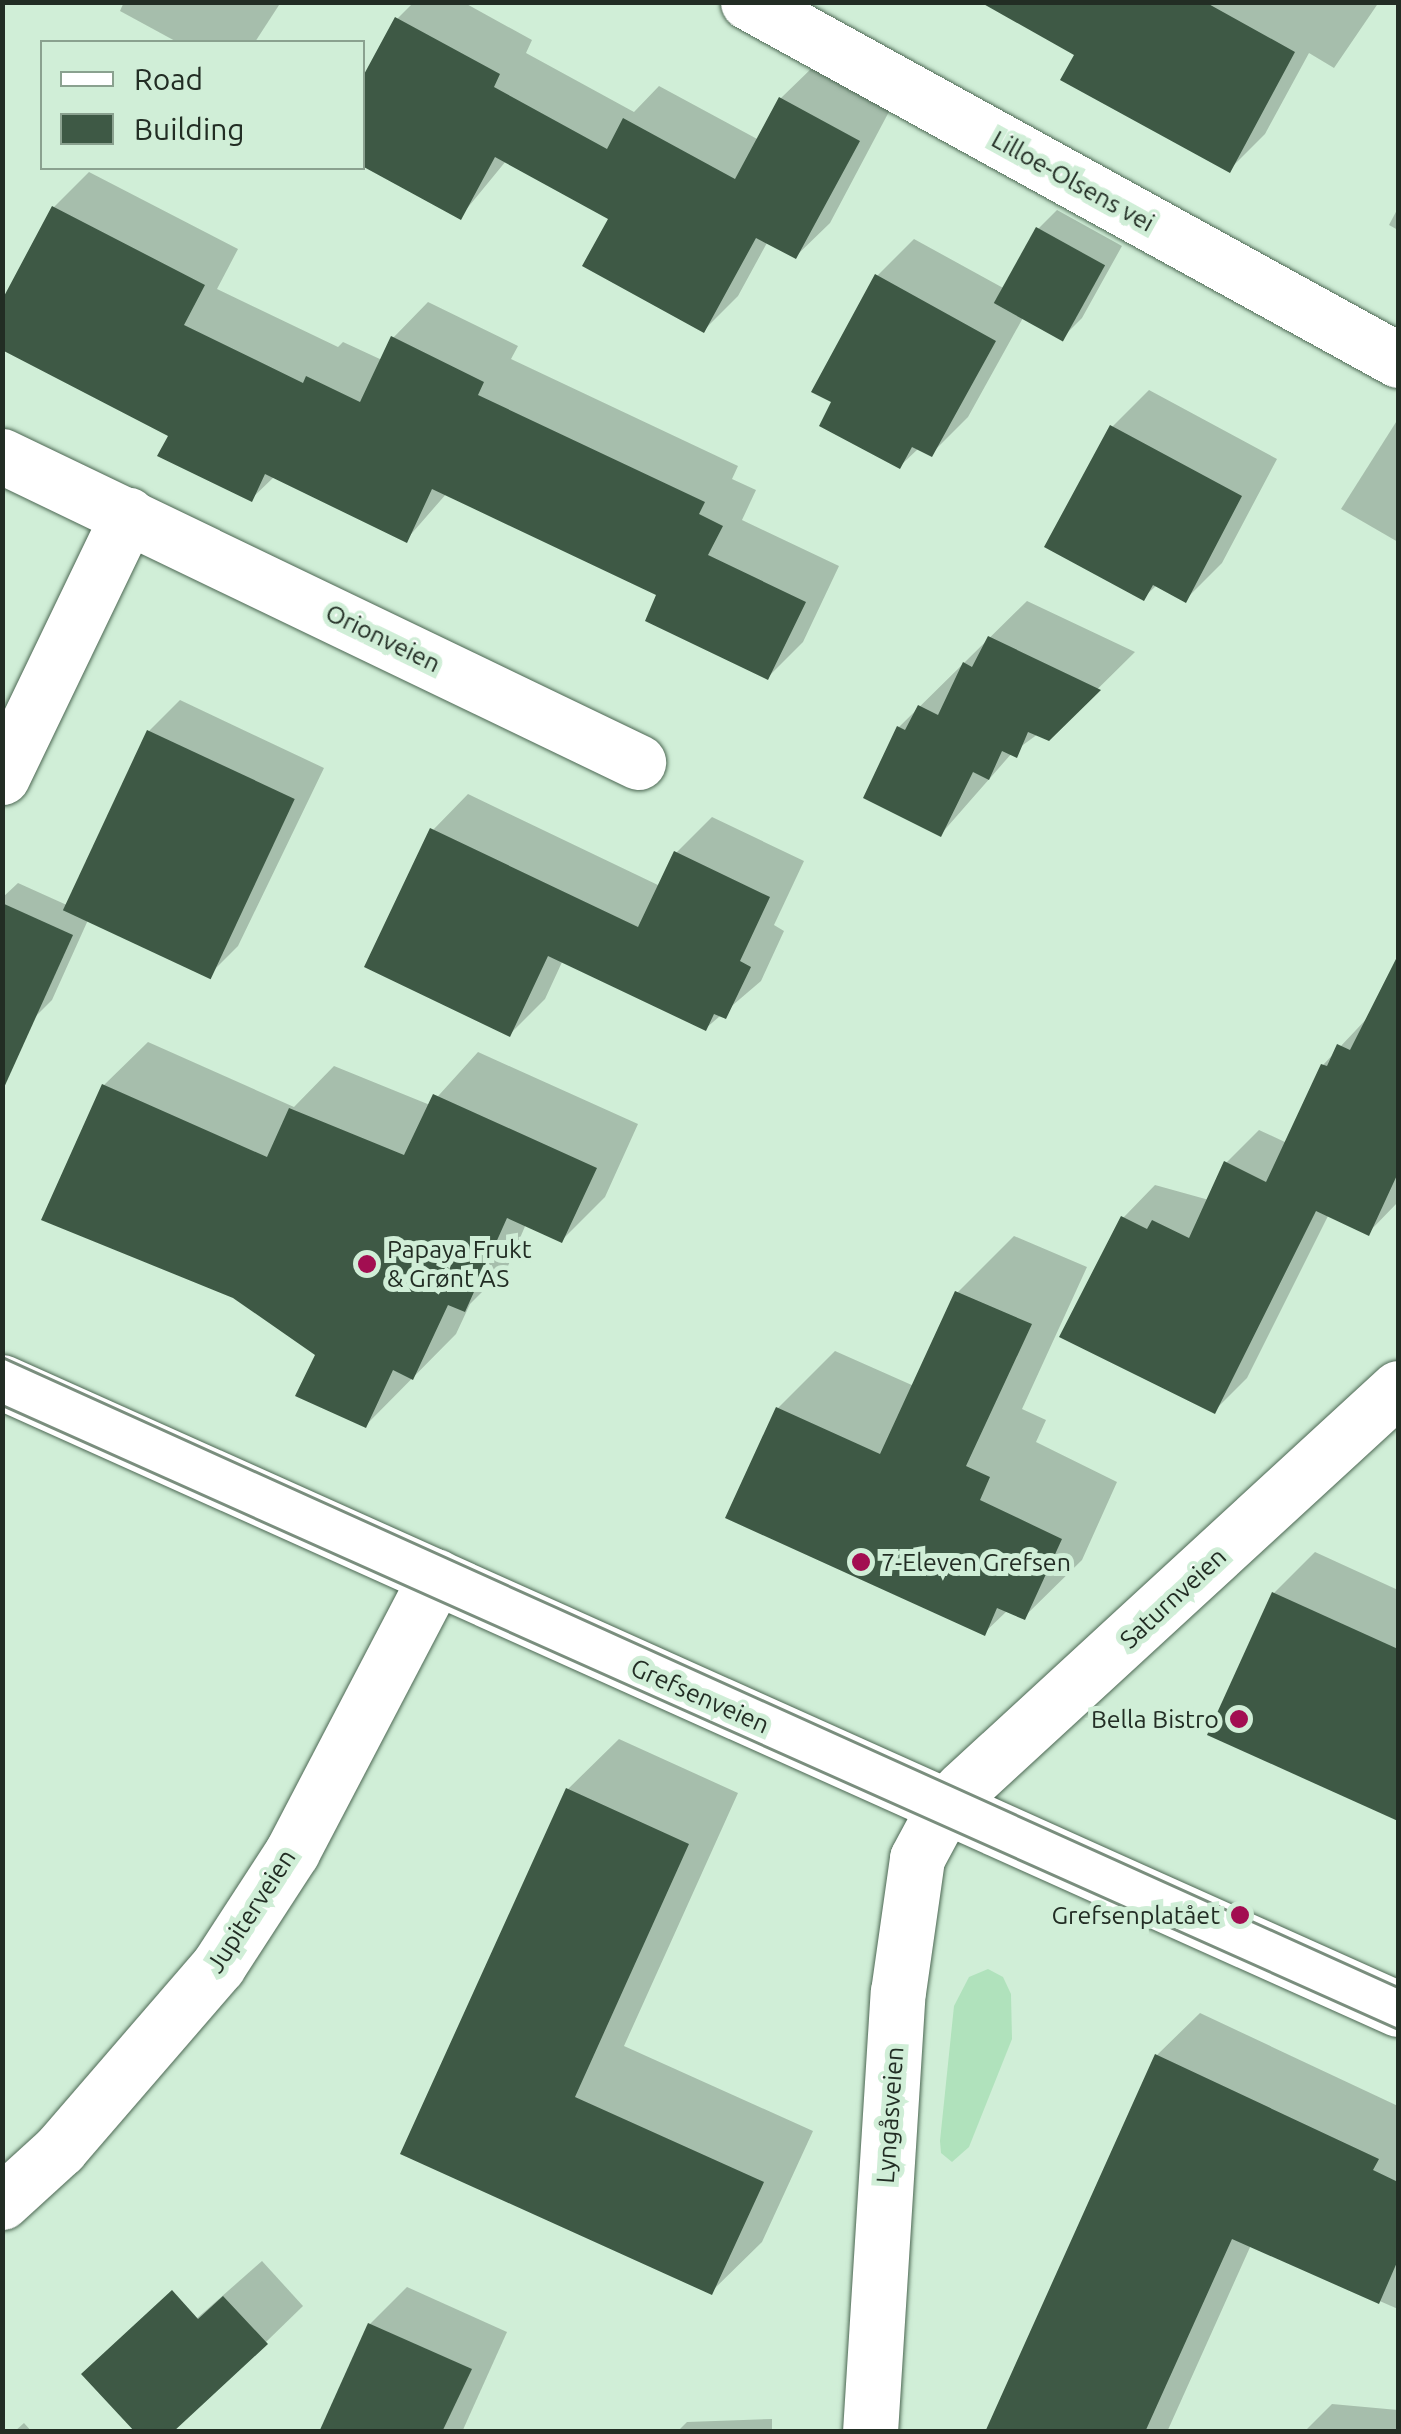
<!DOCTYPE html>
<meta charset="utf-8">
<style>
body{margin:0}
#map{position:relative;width:1401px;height:2434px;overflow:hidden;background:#d0eed7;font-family:Ubuntu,sans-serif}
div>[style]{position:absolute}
.green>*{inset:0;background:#b0e2bc}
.shadow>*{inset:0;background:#0003}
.building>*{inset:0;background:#3e5945;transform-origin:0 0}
.roads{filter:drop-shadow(0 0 2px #4c6753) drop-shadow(0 0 2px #4c6753)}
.street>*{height:55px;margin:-27.5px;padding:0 27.5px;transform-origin:27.5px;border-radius:27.5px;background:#fff}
.secondary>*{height:55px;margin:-27.5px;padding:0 27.5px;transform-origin:27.5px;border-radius:27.5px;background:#fff}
.tram>*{height:2.5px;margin:-1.25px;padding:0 1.25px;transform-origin:1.25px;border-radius:1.25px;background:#7a8e7e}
.dots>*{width:28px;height:28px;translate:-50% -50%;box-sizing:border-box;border:5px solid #d0eed7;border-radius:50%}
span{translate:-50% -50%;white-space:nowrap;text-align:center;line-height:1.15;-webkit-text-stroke:10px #d0eed7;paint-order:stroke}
.street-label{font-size:25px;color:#222d24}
.poi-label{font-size:25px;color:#222d24}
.left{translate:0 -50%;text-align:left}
.right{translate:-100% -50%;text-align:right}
.frame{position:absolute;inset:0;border:5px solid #222d24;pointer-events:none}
.legend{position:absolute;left:40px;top:40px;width:325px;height:130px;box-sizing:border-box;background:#d0eed7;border:2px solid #8aa18f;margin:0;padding:12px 18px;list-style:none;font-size:30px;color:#222d24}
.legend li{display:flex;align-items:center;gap:20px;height:50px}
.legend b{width:50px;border:2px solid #8aa18f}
</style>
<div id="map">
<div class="green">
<div style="clip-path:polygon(988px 1969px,1003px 1977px,1011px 1994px,1012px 2039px,969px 2147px,952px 2162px,941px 2153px,940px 2141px,954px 2006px,969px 1977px)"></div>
</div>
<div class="shadow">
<div style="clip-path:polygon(124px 2px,281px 2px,255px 42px,177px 42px,120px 11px)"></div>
<div style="clip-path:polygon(414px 2px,463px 2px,532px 40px,526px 53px,634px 112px,659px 86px,759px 140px,781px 98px,815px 65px,892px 106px,830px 223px,796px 256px,768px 241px,738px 296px,704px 330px,611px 218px,506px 161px,460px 217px,397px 19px)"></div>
<div style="clip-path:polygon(982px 2px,1379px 2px,1334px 68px,1309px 53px,1265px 134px,1229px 170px,1077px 54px)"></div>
<div style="clip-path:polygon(89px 172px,238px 249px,217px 289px,338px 347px,343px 342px,382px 360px,393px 338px,428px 302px,518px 346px,511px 359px,738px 466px,732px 479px,756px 490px,742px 520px,839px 566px,803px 642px,768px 677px,660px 593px,447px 493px,406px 540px,275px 476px,251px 499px,171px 435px,54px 207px)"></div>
<div style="clip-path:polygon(1398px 208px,1398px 230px,1389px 225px)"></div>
<div style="clip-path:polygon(1057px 210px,1122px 246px,1082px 318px,1063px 337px,1024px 316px,968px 417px,931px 454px,919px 448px,900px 466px,834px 401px,877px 276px,914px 239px,1005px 289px,1038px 229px)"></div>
<div style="clip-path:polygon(1149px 390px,1277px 459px,1222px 563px,1185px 600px,1157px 585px,1143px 598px,1112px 427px)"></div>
<div style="clip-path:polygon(1398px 419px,1398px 542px,1341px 509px)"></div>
<div style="clip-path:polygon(1027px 601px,1135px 652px,1048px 738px,1038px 734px,1012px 753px,941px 834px,899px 727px)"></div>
<div style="clip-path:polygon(180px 700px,324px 768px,238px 946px,207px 977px,88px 920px,52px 1000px,33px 1019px,2px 1006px,2px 898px,18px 883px,69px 906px,149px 731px)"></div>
<div style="clip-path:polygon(468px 794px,660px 886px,676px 853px,712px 817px,804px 861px,774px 925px,784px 931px,761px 981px,706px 1028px,563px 960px,545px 999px,510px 1034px,433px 830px)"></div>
<div style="clip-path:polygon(1398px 966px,1398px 1202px,1368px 1233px,1329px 1214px,1247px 1378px,1214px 1411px,1123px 1218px,1155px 1185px,1209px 1200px,1226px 1163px,1259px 1130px,1287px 1143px,1323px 1065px,1372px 1013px)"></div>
<div style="clip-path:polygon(148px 1042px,294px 1107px,334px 1066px,430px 1105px,478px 1052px,638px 1124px,605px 1197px,562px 1240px,526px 1224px,508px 1266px,470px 1304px,456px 1334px,366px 1425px,318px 1355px,104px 1085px)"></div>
<div style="clip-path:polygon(1014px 1236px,1087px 1267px,1022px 1409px,1046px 1420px,1036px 1442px,1117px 1482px,1082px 1560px,1024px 1617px,1008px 1610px,984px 1633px,728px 1517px,778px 1408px,835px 1351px,914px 1386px,957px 1293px)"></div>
<div style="clip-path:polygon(1315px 1552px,1398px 1590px,1398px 1819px,1210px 1734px,1274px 1593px)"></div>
<div style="clip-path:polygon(619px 1739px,738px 1793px,624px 2046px,813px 2131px,762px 2242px,711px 2292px,403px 2153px,568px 1789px)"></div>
<div style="clip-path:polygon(1200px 2013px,1398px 2106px,1398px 2309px,1251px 2245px,1167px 2432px,1030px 2432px,1157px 2055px)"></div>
<div style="clip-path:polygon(262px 2261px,303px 2306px,266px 2342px,195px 2320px)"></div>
<div style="clip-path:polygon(407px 2287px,507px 2332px,462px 2432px,329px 2432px,370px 2324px)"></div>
<div style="clip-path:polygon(1332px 2404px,1398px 2410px,1398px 2432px,1304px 2432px)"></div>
<div style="clip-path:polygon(772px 2419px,772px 2432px,677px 2432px,687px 2422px)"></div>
<div style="clip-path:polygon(24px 2423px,32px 2432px,14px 2432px)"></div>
</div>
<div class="building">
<div style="clip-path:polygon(980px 2px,1205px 2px,1295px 52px,1230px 173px,1060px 80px,1074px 55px)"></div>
<div style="clip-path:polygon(395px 17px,500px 74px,494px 87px,607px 149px,623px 118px,735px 179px,779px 97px,860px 141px,796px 259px,756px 238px,704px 333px,582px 266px,608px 219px,495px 157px,461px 220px,362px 166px,362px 78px)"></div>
<div style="clip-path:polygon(52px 206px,205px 285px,184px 325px,303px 383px,306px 376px,360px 402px,391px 336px,484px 382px,478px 395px,705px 502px,699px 514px,723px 526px,708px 555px,806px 602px,768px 680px,645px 621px,656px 595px,432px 489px,407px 543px,265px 474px,252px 502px,157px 456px,168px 436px,2px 350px,2px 300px)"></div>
<div style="left:1036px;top:227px;width:79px;height:87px;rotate:29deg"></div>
<div style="clip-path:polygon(875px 274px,996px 341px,932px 457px,912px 447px,900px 469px,819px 426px,831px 402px,811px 392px)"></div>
<div style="clip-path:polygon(1110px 425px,1242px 496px,1186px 603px,1153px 585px,1144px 601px,1044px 547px)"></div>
<div style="clip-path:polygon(988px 636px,1101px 690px,1049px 741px,1028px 732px,1017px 758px,1002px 751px,989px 780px,973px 772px,941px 837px,863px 798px,897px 726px,905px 730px,918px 705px,938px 715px,963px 662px,972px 667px)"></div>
<div style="left:147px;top:730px;width:163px;height:199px;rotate:25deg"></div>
<div style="clip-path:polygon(430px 828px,638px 927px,674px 851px,770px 897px,740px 961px,751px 967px,726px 1019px,714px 1014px,706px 1031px,548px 956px,510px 1037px,364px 967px)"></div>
<div style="clip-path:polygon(2px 903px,73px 935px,2px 1092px)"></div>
<div style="clip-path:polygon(1398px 955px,1398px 1173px,1369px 1236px,1316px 1211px,1215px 1414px,1059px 1337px,1121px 1216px,1147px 1229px,1152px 1220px,1189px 1238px,1224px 1161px,1266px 1182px,1321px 1064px,1327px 1066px,1337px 1044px,1350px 1050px)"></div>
<div style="clip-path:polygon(102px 1084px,267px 1157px,289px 1108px,404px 1155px,433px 1094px,597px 1168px,562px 1243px,507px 1218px,465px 1312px,448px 1305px,413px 1380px,393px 1370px,366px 1428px,295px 1396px,315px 1355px,233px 1298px,41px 1220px)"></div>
<div style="clip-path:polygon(955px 1291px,1032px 1324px,966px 1466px,990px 1477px,980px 1500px,1062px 1539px,1025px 1620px,997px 1608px,985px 1636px,725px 1518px,776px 1407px,880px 1454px)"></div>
<div style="clip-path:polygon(1272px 1592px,1398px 1649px,1398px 1821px,1207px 1735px)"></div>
<div style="clip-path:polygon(566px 1788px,689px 1844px,575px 2097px,764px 2182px,712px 2295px,400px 2154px)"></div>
<div style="clip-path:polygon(1155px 2054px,1379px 2159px,1373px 2170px,1398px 2182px,1398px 2260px,1379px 2304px,1232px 2239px,1145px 2432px,985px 2432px)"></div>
<div style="clip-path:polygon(172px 2290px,198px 2319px,223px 2296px,268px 2344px,173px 2432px,135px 2432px,81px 2374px)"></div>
<div style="clip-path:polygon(368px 2323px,472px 2369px,442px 2432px,319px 2432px)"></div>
</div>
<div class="roads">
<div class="street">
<div style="left:748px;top:2px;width:742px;rotate:28.84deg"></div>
<div style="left:2px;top:456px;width:706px;rotate:25.69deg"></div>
<div style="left:2px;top:777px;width:291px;rotate:-64.3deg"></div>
<div style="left:2px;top:2202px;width:79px;rotate:-42.4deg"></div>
<div style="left:60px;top:2149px;width:242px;rotate:-49.2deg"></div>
<div style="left:218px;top:1966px;width:136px;rotate:-57deg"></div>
<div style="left:292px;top:1852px;width:311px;rotate:-62.4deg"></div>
<div style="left:870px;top:2432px;width:441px;rotate:-86.4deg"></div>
<div style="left:898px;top:1992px;width:135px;rotate:-81.9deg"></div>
<div style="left:917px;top:1858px;width:59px;rotate:-61.7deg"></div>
<div style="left:945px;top:1806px;width:25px;rotate:-45deg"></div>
<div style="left:963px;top:1788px;width:591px;rotate:-42.6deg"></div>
</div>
<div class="secondary">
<div style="left:2px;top:1382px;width:1530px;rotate:24.19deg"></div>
</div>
</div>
<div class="tram">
<div style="left:2px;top:1357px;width:1532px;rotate:24.29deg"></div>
<div style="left:2px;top:1405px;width:1529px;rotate:24.08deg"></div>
</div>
<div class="dots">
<div style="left:367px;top:1264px;background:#a20e51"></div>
<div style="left:861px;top:1562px;background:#a20e51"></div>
<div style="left:1239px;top:1719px;background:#a20e51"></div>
<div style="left:1240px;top:1915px;background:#a20e51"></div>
</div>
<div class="street-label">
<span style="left:1073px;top:181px;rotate:29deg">Lilloe-Olsens vei</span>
<span style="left:383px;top:638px;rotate:26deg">Orionveien</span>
<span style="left:1173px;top:1598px;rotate:-43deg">Saturnveien</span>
<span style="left:700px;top:1696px;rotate:24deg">Grefsenveien</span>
<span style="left:251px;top:1911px;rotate:-57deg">Jupiterveien</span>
<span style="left:890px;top:2115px;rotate:-86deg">Lyngåsveien</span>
</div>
<div class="poi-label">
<span class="left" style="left:387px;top:1264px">Papaya Frukt<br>&amp; Grønt AS</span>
<span class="left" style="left:881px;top:1562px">7-Eleven Grefsen</span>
<span class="right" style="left:1219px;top:1719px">Bella Bistro</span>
<span class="right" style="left:1220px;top:1915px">Grefsenplatået</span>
</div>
<div class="frame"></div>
<ul class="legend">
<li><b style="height:12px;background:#fff"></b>Road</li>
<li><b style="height:28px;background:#3e5945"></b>Building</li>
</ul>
</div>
